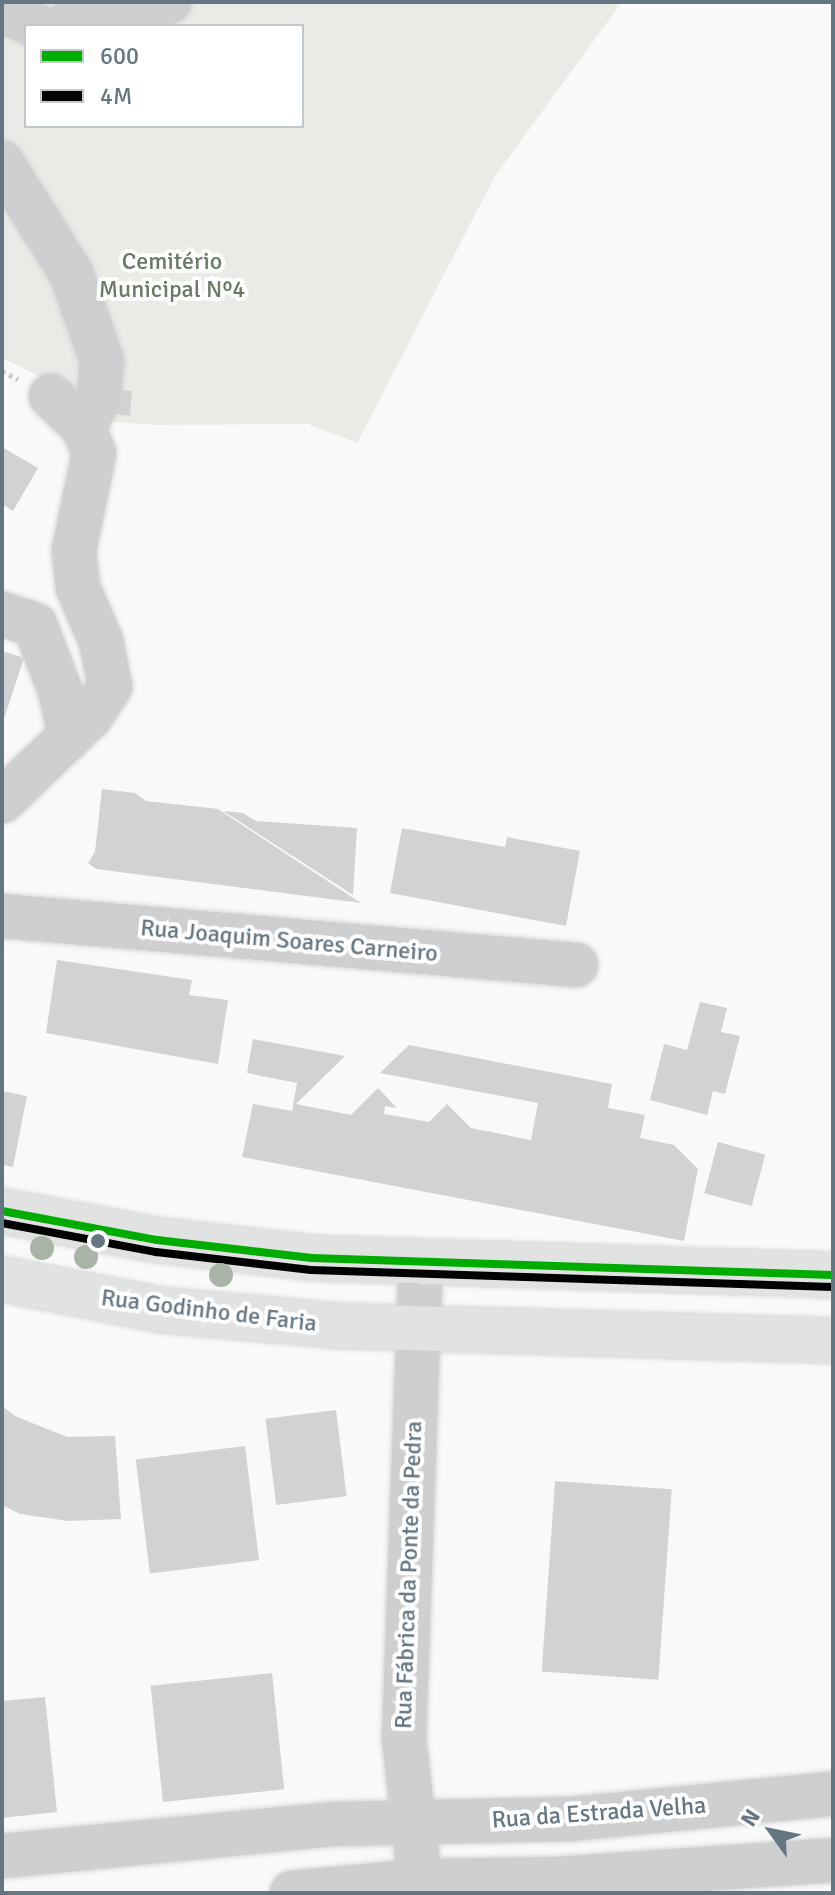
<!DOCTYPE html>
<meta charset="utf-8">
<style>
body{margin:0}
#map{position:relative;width:835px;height:1895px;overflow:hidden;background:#f9f9f9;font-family:Signika,sans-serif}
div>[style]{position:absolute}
.green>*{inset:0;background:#e8ebe6}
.building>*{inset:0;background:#d0d2d3;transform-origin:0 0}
.path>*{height:5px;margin-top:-2.5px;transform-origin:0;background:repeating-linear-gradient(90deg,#cbcccd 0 4px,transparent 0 8px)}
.roads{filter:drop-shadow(0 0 2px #d5d6d7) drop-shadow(0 0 2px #d5d6d7)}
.minor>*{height:44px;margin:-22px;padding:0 22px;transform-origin:22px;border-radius:22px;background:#cecfd0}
.major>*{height:44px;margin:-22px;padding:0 22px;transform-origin:22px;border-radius:22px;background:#e1e2e2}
.bus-1>*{height:8px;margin:-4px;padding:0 4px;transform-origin:4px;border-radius:4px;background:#00ac00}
.bus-2>*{height:8px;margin:-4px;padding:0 4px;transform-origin:4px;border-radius:4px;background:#000}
.trees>*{width:24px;height:24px;margin:-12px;border-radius:50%;background:#a9b3a7}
.dots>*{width:22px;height:22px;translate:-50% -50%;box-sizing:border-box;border:4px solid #fff;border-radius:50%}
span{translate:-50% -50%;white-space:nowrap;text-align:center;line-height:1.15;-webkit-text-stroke:8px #fff;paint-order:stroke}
.park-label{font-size:24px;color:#687a64}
.street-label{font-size:24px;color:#657683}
.frame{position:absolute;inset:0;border:4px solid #657683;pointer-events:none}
.legend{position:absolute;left:24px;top:24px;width:280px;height:104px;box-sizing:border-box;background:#fff;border:2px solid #c1c8cd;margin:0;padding:10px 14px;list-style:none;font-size:24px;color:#657683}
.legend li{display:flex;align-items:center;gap:16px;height:40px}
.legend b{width:40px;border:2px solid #c1c8cd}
.north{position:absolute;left:731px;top:1791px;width:80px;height:80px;-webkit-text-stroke:6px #fff;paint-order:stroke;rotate:303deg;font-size:22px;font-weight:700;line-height:32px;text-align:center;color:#657683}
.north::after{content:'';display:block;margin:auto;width:28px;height:36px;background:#657683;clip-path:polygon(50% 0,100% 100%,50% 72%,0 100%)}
</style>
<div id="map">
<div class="green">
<div style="clip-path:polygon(evenodd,2px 2px,622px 2px,495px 176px,357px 443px,308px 424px,157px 425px,100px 421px,84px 405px,41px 377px,2px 358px,2px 2px,26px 26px,302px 26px,302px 126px,26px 126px,26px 26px)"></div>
</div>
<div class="building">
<div style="clip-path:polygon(118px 390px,132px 391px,130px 416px,104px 413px)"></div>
<div style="clip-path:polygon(2px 447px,38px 468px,13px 511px,2px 504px)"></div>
<div style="clip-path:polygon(2px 651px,24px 658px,3px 722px,2px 722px)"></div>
<div style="clip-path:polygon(102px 789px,135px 793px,146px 801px,218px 809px,361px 903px,96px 869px,88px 863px,95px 852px)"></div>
<div style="clip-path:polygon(223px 811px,243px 813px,256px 821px,357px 828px,353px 895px)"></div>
<div style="clip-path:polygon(402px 828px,505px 847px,507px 837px,580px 851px,566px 926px,390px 893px)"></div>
<div style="clip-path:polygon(57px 960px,192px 980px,189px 995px,228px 1000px,218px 1064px,46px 1033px)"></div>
<div style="clip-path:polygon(700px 1002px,727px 1008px,721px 1032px,740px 1036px,725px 1094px,713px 1091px,707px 1115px,650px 1100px,664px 1044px,687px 1050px)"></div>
<div style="clip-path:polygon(253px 1039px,345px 1056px,296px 1104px,351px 1115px,378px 1088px,397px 1108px,385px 1106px,384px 1114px,429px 1122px,447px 1104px,471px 1128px,531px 1140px,538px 1103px,380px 1073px,409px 1045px,612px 1084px,608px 1108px,645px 1115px,640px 1138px,674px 1145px,698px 1169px,684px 1241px,242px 1157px,253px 1104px,292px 1111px,297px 1083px,247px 1073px)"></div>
<div style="clip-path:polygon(2px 1091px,27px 1096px,13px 1167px,2px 1165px)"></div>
<div style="left:718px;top:1142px;width:49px;height:53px;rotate:15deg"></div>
<div style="clip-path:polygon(2px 1406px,15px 1416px,67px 1437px,115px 1436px,121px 1519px,68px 1521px,20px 1514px,2px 1505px)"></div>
<div style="left:336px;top:1410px;width:87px;height:71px;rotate:83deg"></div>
<div style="left:245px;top:1446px;width:115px;height:110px;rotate:83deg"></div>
<div style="left:555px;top:1481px;width:117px;height:191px;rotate:4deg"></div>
<div style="left:272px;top:1673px;width:117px;height:122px;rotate:84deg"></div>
<div style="clip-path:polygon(45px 1697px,57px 1812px,2px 1818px,2px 1701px)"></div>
</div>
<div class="path">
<div style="left:2px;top:371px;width:18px;rotate:27deg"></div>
</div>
<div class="roads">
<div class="minor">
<div style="left:3px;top:2px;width:16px;rotate:55deg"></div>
<div style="left:12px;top:15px;width:28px;rotate:23deg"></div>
<div style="left:64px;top:26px;width:108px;rotate:-12.9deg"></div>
<div style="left:2px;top:163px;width:130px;rotate:57.9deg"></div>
<div style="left:71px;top:273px;width:93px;rotate:70.6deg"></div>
<div style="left:102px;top:361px;width:36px;rotate:95deg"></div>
<div style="left:99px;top:397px;width:34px;rotate:116deg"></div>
<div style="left:2px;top:614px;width:35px;rotate:18deg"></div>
<div style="left:35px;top:625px;width:70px;rotate:69deg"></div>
<div style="left:60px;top:690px;width:46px;rotate:77.5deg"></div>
<div style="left:2px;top:801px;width:122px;rotate:-43.7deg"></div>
<div style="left:90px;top:717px;width:37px;rotate:-57deg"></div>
<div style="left:110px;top:686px;width:46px;rotate:-101.3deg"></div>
<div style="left:101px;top:641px;width:58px;rotate:-113.5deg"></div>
<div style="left:78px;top:588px;width:38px;rotate:-96deg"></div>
<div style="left:74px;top:550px;width:99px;rotate:-78.3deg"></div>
<div style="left:94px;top:453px;width:27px;rotate:-112deg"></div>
<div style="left:84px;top:428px;width:46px;rotate:-135.9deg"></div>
<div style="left:2px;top:916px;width:576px;rotate:4.88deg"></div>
<div style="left:2px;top:1856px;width:335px;rotate:-5.5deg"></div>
<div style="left:335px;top:1824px;width:236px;rotate:-1.2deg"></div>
<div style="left:571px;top:1819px;width:263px;rotate:-5.5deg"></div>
<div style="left:420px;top:1881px;width:143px;rotate:-96.4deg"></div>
<div style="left:404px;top:1739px;width:476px;rotate:-88deg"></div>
<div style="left:292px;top:1893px;width:129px;rotate:-5.4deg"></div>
<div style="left:420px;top:1881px;width:137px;rotate:-0.8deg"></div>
<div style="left:557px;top:1879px;width:277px;rotate:-3.9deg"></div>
</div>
<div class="major">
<div style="left:2px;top:1211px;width:158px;rotate:10.6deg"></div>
<div style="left:157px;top:1240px;width:156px;rotate:6.6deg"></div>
<div style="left:312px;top:1258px;width:521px;rotate:1.87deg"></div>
<div style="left:2px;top:1279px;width:162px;rotate:11deg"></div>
<div style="left:161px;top:1310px;width:182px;rotate:5.1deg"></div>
<div style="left:342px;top:1326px;width:491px;rotate:1.7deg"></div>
</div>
</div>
<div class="bus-1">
<div style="left:2px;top:1211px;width:158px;rotate:10.6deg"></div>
<div style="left:157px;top:1240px;width:156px;rotate:6.6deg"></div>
<div style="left:312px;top:1258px;width:521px;rotate:1.87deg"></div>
</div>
<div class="bus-2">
<div style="left:2px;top:1223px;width:157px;rotate:10.7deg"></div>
<div style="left:156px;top:1252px;width:156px;rotate:6.6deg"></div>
<div style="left:311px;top:1270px;width:522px;rotate:1.87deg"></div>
</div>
<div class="trees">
<div style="left:42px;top:1248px"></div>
<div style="left:86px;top:1257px"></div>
<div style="left:221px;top:1275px"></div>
</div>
<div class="dots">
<div style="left:98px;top:1241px;background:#657683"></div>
</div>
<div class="park-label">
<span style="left:172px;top:276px">Cemitério<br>Municipal Nº4</span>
</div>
<div class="street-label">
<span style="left:289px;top:941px;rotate:5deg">Rua Joaquim Soares Carneiro</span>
<span style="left:209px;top:1311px;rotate:7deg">Rua Godinho de Faria</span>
<span style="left:409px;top:1575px;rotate:-88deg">Rua Fábrica da Ponte da Pedra</span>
<span style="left:599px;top:1813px;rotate:-4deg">Rua da Estrada Velha</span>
</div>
<div class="frame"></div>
<ul class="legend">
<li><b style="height:10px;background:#00ac00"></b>600</li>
<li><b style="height:10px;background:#000"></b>4M</li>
</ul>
<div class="north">N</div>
</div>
